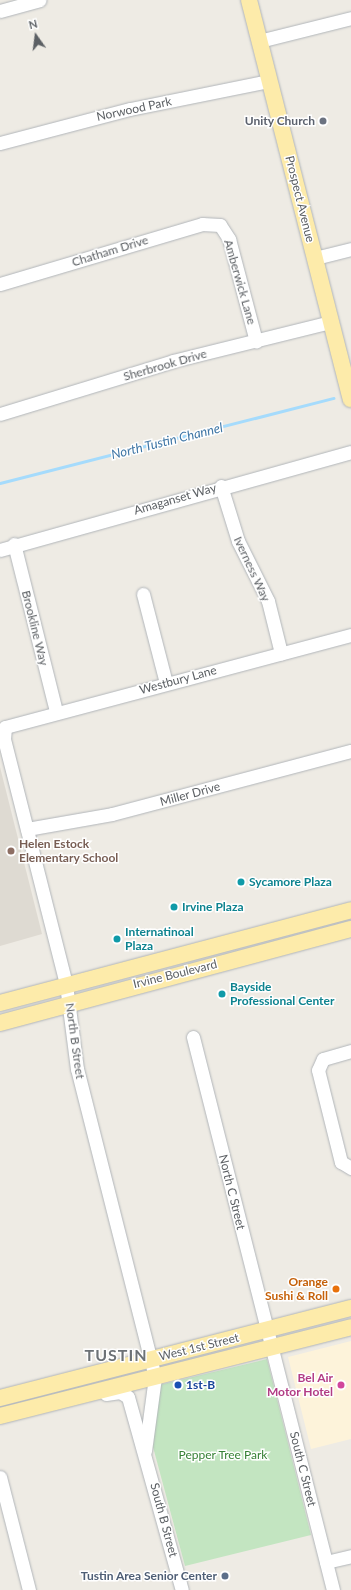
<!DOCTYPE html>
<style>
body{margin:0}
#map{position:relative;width:351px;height:1590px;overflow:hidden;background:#eeebe4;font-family:Lato,sans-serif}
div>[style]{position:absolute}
.commercial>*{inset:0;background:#fdf3da}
.education>*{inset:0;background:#dedad2}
.green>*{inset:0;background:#c3e5c1}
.stream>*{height:2.5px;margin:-1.25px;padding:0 1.25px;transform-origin:1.25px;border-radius:1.25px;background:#a5dbfc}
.roads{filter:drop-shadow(0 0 1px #b1b5b9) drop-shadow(0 0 1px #b1b5b9)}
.minor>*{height:13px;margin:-6.5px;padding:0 6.5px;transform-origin:6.5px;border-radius:6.5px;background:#fff}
.major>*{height:16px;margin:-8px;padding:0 8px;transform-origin:8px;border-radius:8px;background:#fdebaa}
.dots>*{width:11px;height:11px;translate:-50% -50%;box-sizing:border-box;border:2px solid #fff;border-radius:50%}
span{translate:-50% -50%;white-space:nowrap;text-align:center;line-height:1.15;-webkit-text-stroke:3px #fff;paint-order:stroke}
.street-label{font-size:12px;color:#5c6064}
.worship-label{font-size:12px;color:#5b616d;font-weight:700}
.right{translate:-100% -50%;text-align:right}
.education-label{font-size:12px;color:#785e54;font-weight:700}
.left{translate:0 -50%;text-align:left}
.culture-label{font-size:12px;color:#0d838f;font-weight:700}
.food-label{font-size:12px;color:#c56008;font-weight:700}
.hotel-label{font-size:12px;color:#b23c85;font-weight:700}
.transit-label{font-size:12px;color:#164399;font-weight:700}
.park-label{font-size:12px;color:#378136}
.service-label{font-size:12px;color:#4e5e75;font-weight:700}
.water-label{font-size:13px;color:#4077a6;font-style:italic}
.district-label{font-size:16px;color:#6d7276;font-weight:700;letter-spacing:1px}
.north{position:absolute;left:16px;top:16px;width:40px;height:40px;-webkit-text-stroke:3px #fff;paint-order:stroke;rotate:346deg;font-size:11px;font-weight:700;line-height:16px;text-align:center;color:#5c6064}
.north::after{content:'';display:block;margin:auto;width:14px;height:18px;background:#5c6064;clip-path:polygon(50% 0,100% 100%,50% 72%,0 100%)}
</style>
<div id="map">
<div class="commercial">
<div style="clip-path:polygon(351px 1341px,351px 1439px,311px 1449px,288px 1357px)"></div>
</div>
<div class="education">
<div style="clip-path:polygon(0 767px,42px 934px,0 946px)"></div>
</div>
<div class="green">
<div style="clip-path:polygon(267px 1359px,311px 1535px,185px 1566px,153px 1447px,159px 1385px)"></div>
</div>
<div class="stream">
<div style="left:0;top:483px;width:344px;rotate:-14.3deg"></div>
</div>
<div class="roads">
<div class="minor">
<div style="left:0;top:11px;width:41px;rotate:-15.4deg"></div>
<div style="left:259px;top:41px;width:95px;rotate:-14deg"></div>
<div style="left:0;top:143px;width:134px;rotate:-14.7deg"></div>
<div style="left:130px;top:109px;width:142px;rotate:-11.4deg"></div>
<div style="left:315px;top:258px;width:37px;rotate:-14deg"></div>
<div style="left:0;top:284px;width:211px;rotate:-16.5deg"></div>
<div style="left:202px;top:224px;width:18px;rotate:3deg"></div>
<div style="left:220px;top:225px;width:17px;rotate:57deg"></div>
<div style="left:229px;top:239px;width:106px;rotate:75.2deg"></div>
<div style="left:0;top:414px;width:181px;rotate:-17deg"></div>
<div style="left:173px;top:361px;width:163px;rotate:-13.9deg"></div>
<div style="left:221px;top:486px;width:58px;rotate:72.8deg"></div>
<div style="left:238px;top:541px;width:67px;rotate:63.4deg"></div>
<div style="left:268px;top:601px;width:54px;rotate:76deg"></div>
<div style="left:14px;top:544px;width:172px;rotate:75.9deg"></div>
<div style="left:0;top:550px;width:364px;rotate:-15.6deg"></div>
<div style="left:143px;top:594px;width:92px;rotate:75.5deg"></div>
<div style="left:27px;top:829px;width:86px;rotate:-10deg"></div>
<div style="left:112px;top:814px;width:247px;rotate:-14.8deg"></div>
<div style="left:193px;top:1037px;width:570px;rotate:75.79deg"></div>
<div style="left:351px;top:1051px;width:29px;rotate:164deg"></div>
<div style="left:323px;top:1059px;width:12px;rotate:114deg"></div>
<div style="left:318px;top:1070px;width:95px;rotate:76deg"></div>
<div style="left:341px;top:1162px;width:12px;rotate:31deg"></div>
<div style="left:106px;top:1394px;width:14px;rotate:-8deg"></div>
<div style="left:120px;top:1392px;width:9px;rotate:32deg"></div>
<div style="left:128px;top:1397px;width:200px;rotate:74.4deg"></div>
<div style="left:145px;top:1451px;width:75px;rotate:-82.3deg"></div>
<div style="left:155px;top:1377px;width:318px;rotate:-104.2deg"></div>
<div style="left:77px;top:1069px;width:86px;rotate:-97.4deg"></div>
<div style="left:66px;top:984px;width:253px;rotate:-104.2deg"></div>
<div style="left:4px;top:739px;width:12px;rotate:-85deg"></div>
<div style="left:5px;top:727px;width:358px;rotate:-14.9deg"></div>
<div style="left:0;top:1477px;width:117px;rotate:75.6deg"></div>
<div style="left:326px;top:1562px;width:26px;rotate:-13deg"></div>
</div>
<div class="major">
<div style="left:249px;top:0;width:412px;rotate:75.7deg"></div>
<div style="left:0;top:1003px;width:363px;rotate:-14.8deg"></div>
<div style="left:0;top:1023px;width:363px;rotate:-15deg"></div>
<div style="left:0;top:1398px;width:362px;rotate:-14.4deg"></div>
<div style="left:0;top:1416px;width:362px;rotate:-14.2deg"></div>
</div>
</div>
<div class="dots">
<div style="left:323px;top:121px;background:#6b7280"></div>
<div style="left:11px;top:851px;background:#8d6e63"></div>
<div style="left:241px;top:882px;background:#0f9aa8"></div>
<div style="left:174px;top:907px;background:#0f9aa8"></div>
<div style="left:117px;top:939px;background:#0f9aa8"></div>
<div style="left:222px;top:994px;background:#0f9aa8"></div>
<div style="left:336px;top:1289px;background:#e8710a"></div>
<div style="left:178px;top:1385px;background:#1a4fb4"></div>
<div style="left:341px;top:1385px;background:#d1479c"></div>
<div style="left:225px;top:1576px;background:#5c6f8a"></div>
</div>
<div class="street-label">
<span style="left:134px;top:109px;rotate:-12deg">Norwood Park</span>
<span style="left:300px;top:199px;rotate:76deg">Prospect Avenue</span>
<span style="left:110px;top:251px;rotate:-17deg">Chatham Drive</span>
<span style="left:240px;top:282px;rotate:74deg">Amberwick Lane</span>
<span style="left:165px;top:365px;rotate:-16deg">Sherbrook Drive</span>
<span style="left:175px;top:499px;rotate:-16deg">Amaganset Way</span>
<span style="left:252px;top:569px;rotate:65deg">Iverness Way</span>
<span style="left:35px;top:628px;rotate:76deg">Brookline Way</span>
<span style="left:178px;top:680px;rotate:-15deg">Westbury Lane</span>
<span style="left:190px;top:794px;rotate:-15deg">Miller Drive</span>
<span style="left:175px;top:974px;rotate:-14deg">Irvine Boulevard</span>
<span style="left:75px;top:1041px;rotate:82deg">North B Street</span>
<span style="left:232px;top:1192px;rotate:76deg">North C Street</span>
<span style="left:199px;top:1347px;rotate:-14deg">West 1st Street</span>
<span style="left:303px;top:1469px;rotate:76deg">South C Street</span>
<span style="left:164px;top:1520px;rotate:75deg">South B Street</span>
</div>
<div class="worship-label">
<span class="right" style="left:315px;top:121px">Unity Church</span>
</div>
<div class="education-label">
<span class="left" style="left:19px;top:851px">Helen Estock<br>Elementary School</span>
</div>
<div class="culture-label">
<span class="left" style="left:249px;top:882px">Sycamore Plaza</span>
<span class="left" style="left:182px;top:907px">Irvine Plaza</span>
<span class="left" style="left:125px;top:939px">Internatinoal<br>Plaza</span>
<span class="left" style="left:230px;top:994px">Bayside<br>Professional Center</span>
</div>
<div class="food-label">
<span class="right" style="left:328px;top:1289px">Orange<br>Sushi &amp; Roll</span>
</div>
<div class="hotel-label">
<span class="right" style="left:333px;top:1385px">Bel Air<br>Motor Hotel</span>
</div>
<div class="transit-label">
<span class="left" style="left:186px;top:1385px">1st-B</span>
</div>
<div class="park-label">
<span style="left:223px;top:1455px">Pepper Tree Park</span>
</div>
<div class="service-label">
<span class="right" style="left:217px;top:1576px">Tustin Area Senior Center</span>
</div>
<div class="water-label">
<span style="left:167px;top:441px;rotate:-14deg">North Tustin Channel</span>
</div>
<div class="district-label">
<span style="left:116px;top:1355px">TUSTIN</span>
</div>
<div class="north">N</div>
</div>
